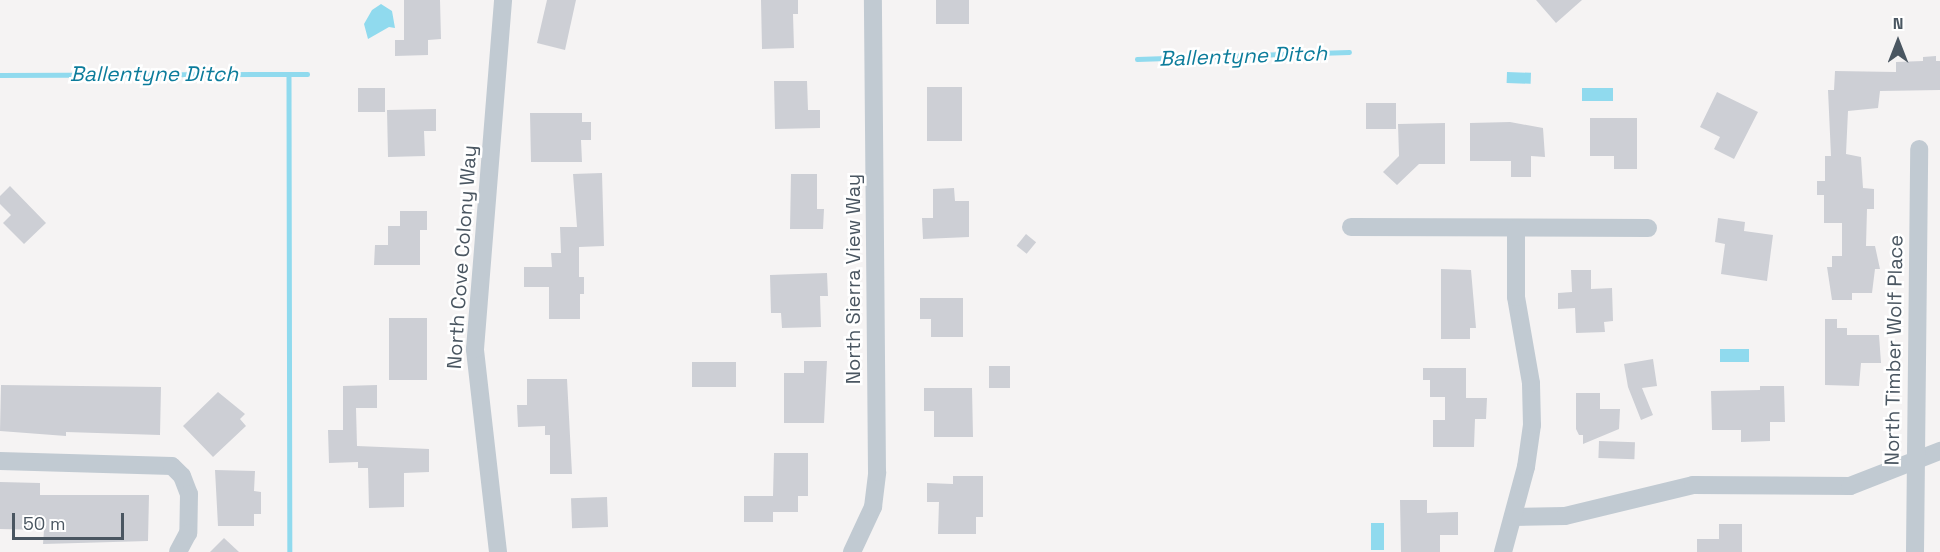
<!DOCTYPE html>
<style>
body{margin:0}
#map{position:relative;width:1940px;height:552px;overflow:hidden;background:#f5f3f3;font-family:"Space Grotesk",sans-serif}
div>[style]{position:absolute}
.water>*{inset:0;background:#90daee;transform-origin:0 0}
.stream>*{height:4.5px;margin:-2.25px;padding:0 2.25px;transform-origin:2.25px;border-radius:2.25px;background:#90daee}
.building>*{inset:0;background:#cdcfd5;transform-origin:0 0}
.minor>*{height:18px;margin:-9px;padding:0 9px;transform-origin:9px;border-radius:9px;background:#c1cad2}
span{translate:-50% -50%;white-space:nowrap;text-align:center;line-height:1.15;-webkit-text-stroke:5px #fff;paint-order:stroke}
.street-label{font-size:20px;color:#4a5661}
.water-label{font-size:21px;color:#0c7c9b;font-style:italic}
.north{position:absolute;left:1868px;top:12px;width:60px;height:60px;-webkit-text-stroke:4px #fff;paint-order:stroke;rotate:0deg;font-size:16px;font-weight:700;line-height:24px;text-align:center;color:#4a5661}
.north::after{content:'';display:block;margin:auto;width:21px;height:27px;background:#4a5661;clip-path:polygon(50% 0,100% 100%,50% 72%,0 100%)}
.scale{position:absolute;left:12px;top:513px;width:112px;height:27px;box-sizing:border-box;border:3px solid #4a5661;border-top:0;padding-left:8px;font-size:18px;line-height:21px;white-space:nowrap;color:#4a5661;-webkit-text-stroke:4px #fff;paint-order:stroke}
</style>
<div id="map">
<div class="water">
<div style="clip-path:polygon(381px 4px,392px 11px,395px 28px,389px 27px,368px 39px,364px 24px,372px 10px)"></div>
<div style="left:1507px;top:72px;width:24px;height:11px;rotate:2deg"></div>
<div style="left:1582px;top:88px;width:31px;height:13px"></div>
<div style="left:1720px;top:349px;width:29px;height:13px"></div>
<div style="left:1371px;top:523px;width:13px;height:27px"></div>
</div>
<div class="stream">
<div style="left:1137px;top:59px;width:212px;rotate:-1.9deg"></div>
<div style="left:0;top:75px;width:307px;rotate:-0.2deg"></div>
<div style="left:289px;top:77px;width:475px;rotate:89.9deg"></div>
</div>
<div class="building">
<div style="clip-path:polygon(404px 0,440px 0,441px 39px,428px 40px,428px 55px,395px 56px,395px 40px,404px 40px)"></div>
<div style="clip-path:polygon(547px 0,576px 0,565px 50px,537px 43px)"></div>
<div style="clip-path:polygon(761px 0,798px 0,798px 14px,793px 14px,794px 48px,762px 49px)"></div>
<div style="left:936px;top:0;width:33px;height:24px"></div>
<div style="clip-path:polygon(1536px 0,1582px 0,1556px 23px)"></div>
<div style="clip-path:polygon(1936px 56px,1936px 61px,1940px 61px,1940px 90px,1880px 91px,1878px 108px,1848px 111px,1846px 154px,1861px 157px,1863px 188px,1874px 189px,1874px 209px,1867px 209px,1866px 246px,1875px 246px,1880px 269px,1875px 269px,1872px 293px,1852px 293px,1852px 300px,1832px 300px,1827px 267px,1832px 267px,1832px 256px,1842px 256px,1842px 223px,1824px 223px,1824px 195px,1817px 195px,1817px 181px,1825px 181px,1825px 156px,1831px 156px,1828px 90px,1834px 90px,1835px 71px,1896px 72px,1896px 62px,1923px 61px,1923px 57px)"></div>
<div style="clip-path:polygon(774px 81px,807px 81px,808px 110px,820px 110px,820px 128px,775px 129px)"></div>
<div style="left:927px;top:87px;width:35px;height:54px"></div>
<div style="left:358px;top:88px;width:27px;height:24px"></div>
<div style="clip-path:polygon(1717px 92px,1758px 112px,1734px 159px,1714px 149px,1720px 137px,1700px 127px)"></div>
<div style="left:1366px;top:103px;width:30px;height:26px"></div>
<div style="clip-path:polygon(436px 109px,436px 131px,424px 131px,425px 156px,388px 157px,387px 110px)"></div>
<div style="clip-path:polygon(530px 113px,582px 113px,582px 122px,591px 122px,591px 140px,581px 140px,582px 162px,531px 162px)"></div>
<div style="clip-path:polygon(1590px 118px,1637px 118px,1637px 169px,1614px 169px,1614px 156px,1590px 156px)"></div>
<div style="clip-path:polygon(1510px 122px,1543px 128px,1545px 157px,1531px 156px,1531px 177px,1511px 177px,1511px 161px,1470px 161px,1470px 123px)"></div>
<div style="clip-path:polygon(1445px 123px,1445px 164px,1419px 164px,1397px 185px,1383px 172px,1399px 156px,1398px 124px)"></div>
<div style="clip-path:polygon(602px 173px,604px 246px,579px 247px,579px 277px,584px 277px,584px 294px,580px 294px,580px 319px,549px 319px,549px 287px,524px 287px,524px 267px,552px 267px,551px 253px,561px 253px,560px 227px,577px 227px,573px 174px)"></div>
<div style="clip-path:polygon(791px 174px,817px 174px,817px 209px,824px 209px,823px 229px,790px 229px)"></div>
<div style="clip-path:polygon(10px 186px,46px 223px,24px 244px,3px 223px,11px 215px,0 204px,0 196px)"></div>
<div style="clip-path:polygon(954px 188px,955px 201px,969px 201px,969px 237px,923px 239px,922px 218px,933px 218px,933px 189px)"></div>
<div style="clip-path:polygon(400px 211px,427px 211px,427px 230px,420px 230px,420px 265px,374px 265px,375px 245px,388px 245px,388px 226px,400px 226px)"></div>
<div style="clip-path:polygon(1718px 218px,1745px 222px,1744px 231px,1773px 235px,1767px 281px,1721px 274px,1725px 244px,1715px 242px)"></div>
<div style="left:1026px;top:234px;width:13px;height:15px;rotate:39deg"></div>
<div style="clip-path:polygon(1441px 269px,1471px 270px,1476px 328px,1470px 328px,1470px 339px,1441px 339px)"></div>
<div style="clip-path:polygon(1571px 270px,1591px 270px,1591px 289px,1612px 288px,1613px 321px,1604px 322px,1605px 332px,1576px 333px,1575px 308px,1558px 309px,1558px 293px,1572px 292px)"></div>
<div style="clip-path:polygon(827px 273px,828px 296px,820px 296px,821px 327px,782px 328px,781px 313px,771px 313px,770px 275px)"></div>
<div style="clip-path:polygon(920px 298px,963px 298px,963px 337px,931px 337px,931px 319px,920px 319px)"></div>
<div style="left:389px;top:318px;width:38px;height:62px"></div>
<div style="clip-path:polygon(1825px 319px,1837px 319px,1837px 328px,1847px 328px,1847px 335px,1879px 335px,1881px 363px,1861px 363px,1859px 386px,1825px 385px)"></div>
<div style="clip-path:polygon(1653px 359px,1657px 386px,1642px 388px,1653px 415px,1641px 420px,1628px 387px,1624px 364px)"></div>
<div style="clip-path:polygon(804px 361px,827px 361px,824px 423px,784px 423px,784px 373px,804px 373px)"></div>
<div style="left:692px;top:362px;width:44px;height:25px"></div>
<div style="left:989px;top:366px;width:21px;height:22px"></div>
<div style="clip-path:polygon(1423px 368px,1466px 368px,1466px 398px,1487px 398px,1486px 419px,1475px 419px,1474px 447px,1433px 447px,1433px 420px,1445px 420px,1445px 397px,1430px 397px,1430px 380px,1423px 380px)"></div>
<div style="clip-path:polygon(527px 379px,567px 379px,572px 474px,550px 474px,550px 435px,545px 435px,545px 426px,518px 427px,517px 405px,527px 405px)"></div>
<div style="clip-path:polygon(1px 385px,161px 387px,160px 435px,66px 432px,66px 436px,0 431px)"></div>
<div style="clip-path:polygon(377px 385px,377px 408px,356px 408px,357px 446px,429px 449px,429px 472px,404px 473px,404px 507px,369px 508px,368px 468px,358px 468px,358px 462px,329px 463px,328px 430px,343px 430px,343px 386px)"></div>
<div style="clip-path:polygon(1760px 386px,1784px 386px,1785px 422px,1770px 422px,1770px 441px,1741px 442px,1741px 430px,1712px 430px,1711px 391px,1760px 390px)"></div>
<div style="clip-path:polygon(924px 388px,972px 388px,973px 437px,934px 437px,934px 411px,924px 411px)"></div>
<div style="clip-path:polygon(218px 392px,245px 414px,240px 419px,246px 426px,213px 457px,183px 426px)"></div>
<div style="clip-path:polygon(1576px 393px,1600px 393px,1600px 409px,1620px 409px,1619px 429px,1583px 444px,1583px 435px,1579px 435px,1576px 429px)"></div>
<div style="left:1599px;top:441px;width:36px;height:17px;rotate:2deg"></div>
<div style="clip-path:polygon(774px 453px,808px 453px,808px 496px,798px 496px,798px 512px,773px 512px,773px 522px,744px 522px,744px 496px,773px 496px)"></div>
<div style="clip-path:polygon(215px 470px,255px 471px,254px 491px,261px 492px,261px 514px,254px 514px,254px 526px,218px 526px)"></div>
<div style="clip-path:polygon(953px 476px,983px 476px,983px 517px,976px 517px,976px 534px,938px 534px,939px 502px,927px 502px,927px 483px,953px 484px)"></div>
<div style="clip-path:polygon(0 482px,40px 483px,40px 495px,149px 495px,148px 541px,43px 544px,44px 530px,0 529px)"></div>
<div style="left:607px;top:497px;width:30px;height:36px;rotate:88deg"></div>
<div style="clip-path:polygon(1400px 500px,1427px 500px,1427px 513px,1458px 512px,1458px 535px,1440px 535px,1440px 552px,1401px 552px)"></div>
<div style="clip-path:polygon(1719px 524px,1742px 524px,1742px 552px,1697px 552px,1697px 539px,1719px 539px)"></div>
<div style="clip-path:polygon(224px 538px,239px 552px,210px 552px)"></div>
</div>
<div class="minor">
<div style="left:1351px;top:227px;width:297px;rotate:0.2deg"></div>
<div style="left:0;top:461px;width:172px;rotate:1.7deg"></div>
<div style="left:172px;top:466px;width:14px;rotate:45deg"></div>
<div style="left:182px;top:476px;width:19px;rotate:69deg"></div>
<div style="left:189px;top:494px;width:39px;rotate:91deg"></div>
<div style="left:188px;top:533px;width:21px;rotate:118deg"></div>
<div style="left:1513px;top:517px;width:52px;rotate:-1.1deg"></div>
<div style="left:1565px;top:516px;width:132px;rotate:-13.6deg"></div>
<div style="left:1693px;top:485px;width:157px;rotate:0.4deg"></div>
<div style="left:1850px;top:486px;width:97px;rotate:-21.3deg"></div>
<div style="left:498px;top:552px;width:204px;rotate:-96.5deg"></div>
<div style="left:475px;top:349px;width:350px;rotate:-85.4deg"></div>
<div style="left:852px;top:552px;width:50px;rotate:-65deg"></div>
<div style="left:873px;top:507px;width:35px;rotate:-83deg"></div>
<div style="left:877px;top:472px;width:472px;rotate:-90.5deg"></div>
<div style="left:1503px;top:552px;width:88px;rotate:-74.9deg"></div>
<div style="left:1526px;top:467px;width:42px;rotate:-81.9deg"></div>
<div style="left:1532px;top:425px;width:42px;rotate:-91.4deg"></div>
<div style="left:1531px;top:383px;width:87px;rotate:-99.9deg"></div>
<div style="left:1516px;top:297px;width:68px;rotate:-90deg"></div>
<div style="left:1915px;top:552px;width:403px;rotate:-89.4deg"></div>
</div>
<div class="street-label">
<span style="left:462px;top:257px;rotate:-86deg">North Cove Colony Way</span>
<span style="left:853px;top:279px;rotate:-90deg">North Sierra View Way</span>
<span style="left:1894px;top:350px;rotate:-89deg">North Timber Wolf Place</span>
</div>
<div class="water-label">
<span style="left:1243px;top:56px;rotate:-2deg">Ballentyne Ditch</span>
<span style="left:154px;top:74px">Ballentyne Ditch</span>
</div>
<div class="north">N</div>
<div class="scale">50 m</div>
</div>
